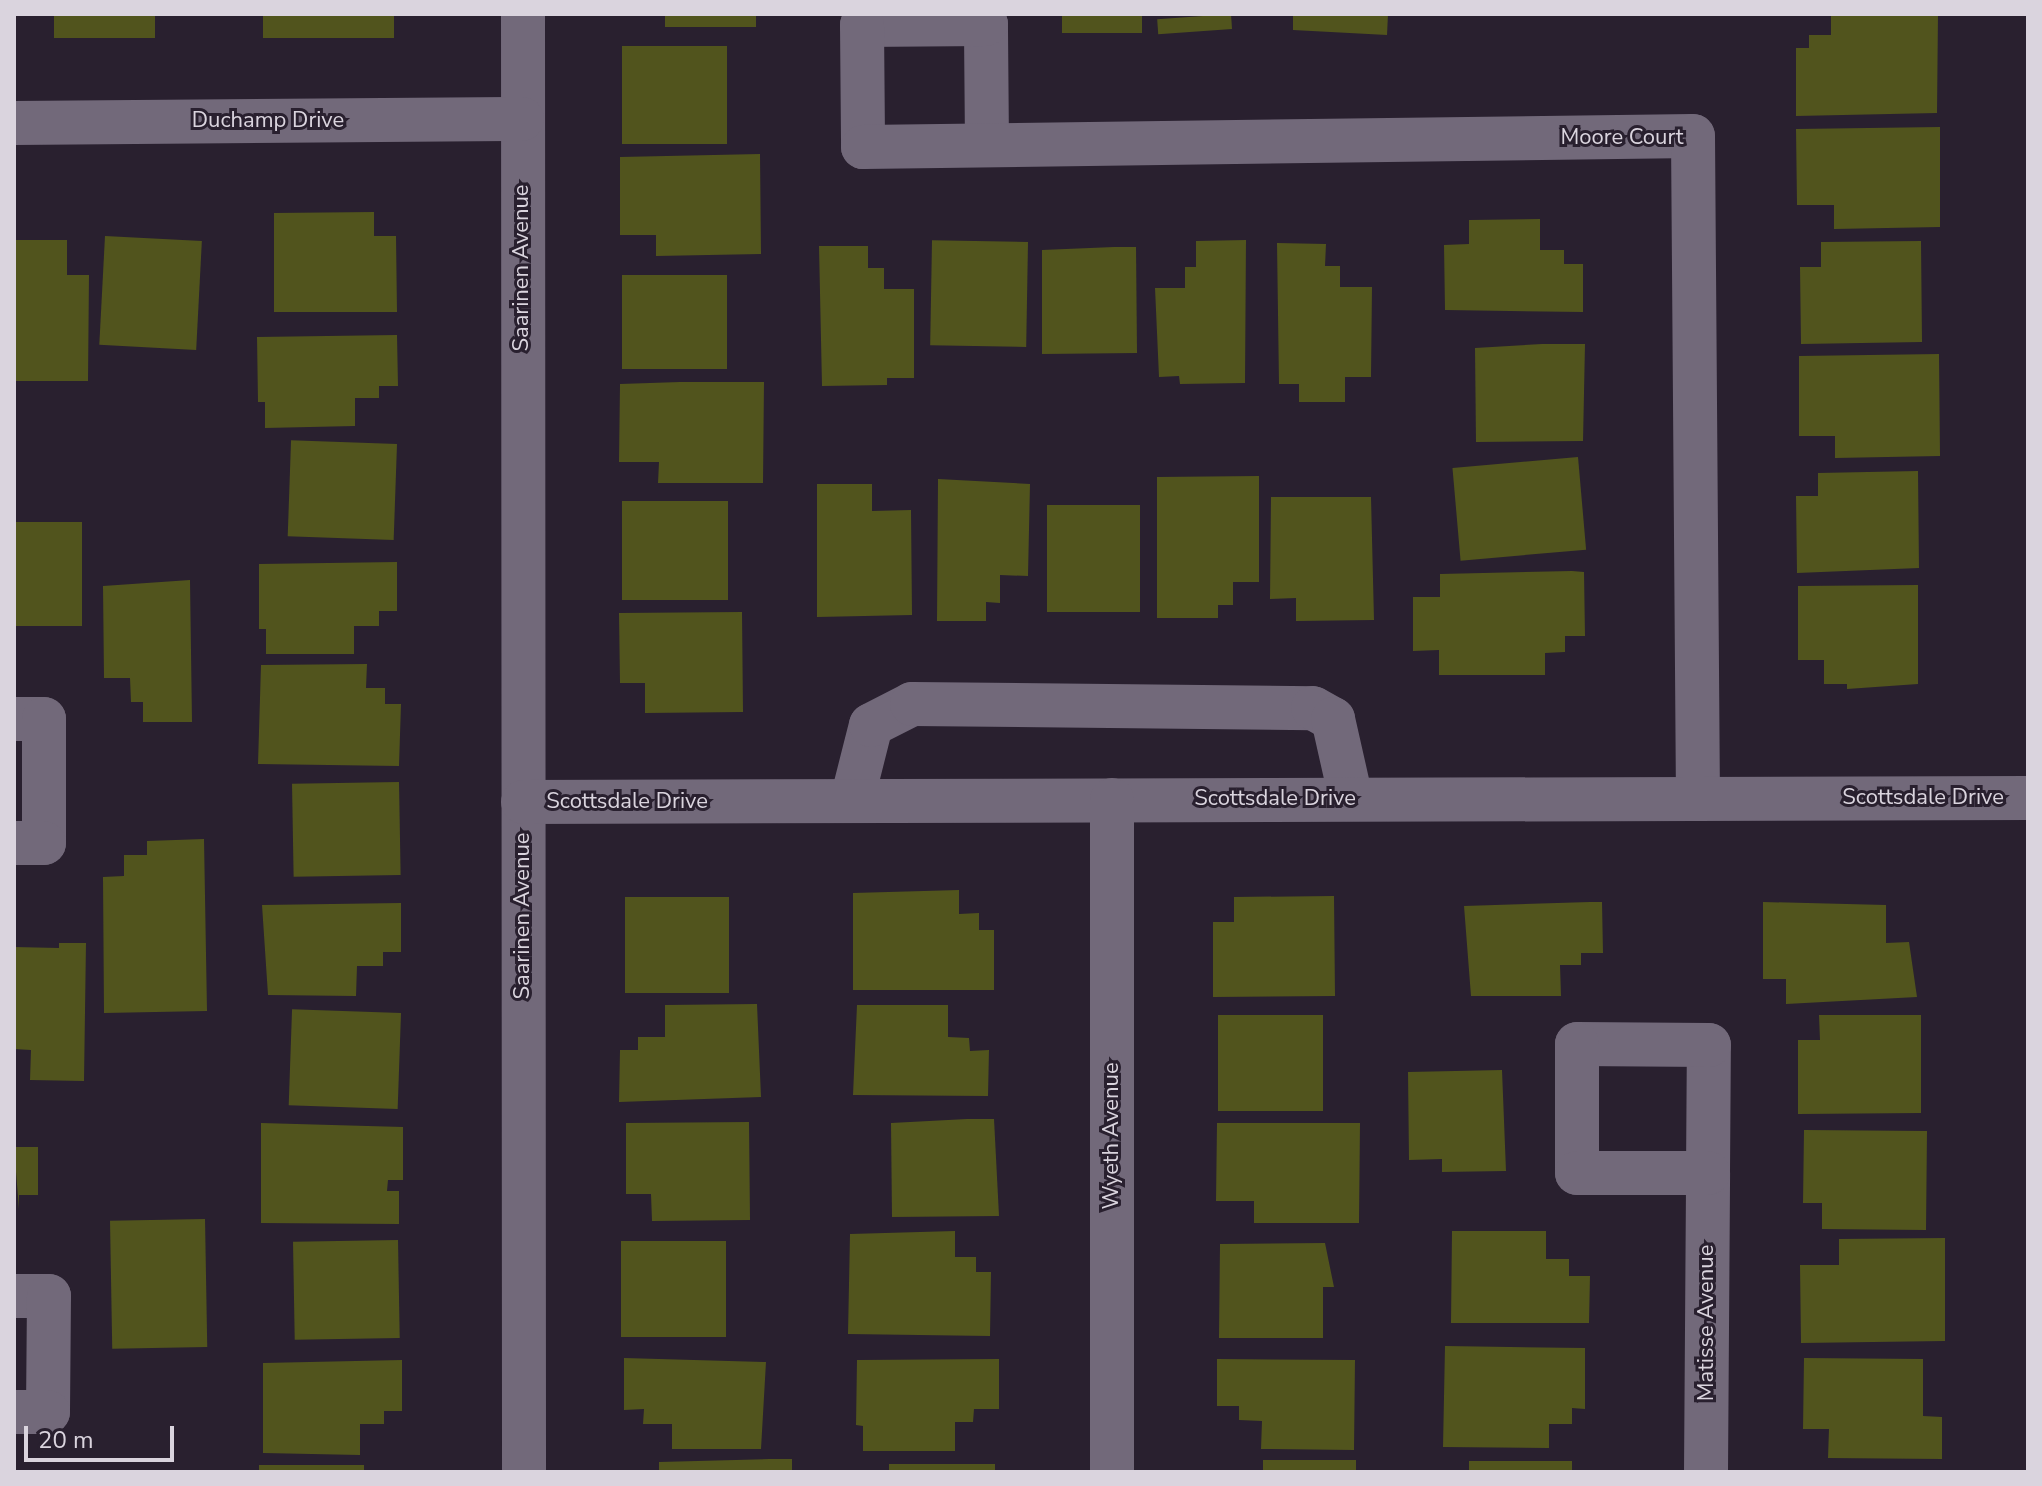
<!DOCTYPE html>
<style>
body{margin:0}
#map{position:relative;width:2042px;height:1486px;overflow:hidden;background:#29202f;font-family:"Nunito Sans",sans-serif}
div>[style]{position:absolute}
.building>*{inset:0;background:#51541d;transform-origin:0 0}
.minor>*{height:44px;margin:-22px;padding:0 22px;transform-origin:22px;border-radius:22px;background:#72697a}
span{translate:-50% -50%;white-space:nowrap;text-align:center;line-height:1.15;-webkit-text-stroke:6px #29202f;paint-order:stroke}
.street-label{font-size:22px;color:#dad4de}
.frame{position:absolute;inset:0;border:16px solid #dad4de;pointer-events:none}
.scale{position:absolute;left:24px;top:1426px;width:150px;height:36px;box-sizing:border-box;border:4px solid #dad4de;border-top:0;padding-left:10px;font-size:24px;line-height:28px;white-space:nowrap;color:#dad4de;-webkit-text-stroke:6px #29202f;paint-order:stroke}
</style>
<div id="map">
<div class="building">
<div style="left:54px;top:14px;width:101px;height:24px"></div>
<div style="left:263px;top:14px;width:131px;height:24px"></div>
<div style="left:665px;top:14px;width:91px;height:13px"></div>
<div style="left:1062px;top:14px;width:80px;height:19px"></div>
<div style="left:1231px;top:14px;width:15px;height:74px;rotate:86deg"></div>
<div style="clip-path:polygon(1293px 14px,1388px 14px,1387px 35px,1293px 30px)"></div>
<div style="clip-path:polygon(1831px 14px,1938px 14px,1937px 113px,1796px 116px,1796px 48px,1809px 48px,1809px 35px,1831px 35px)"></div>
<div style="left:727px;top:46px;width:98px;height:105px;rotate:90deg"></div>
<div style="clip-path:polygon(1940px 127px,1940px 227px,1834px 229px,1834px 205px,1797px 205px,1796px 129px)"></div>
<div style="clip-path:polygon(760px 154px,761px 254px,656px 256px,656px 235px,620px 235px,620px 157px)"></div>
<div style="clip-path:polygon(374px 212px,374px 236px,396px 236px,397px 312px,274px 312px,274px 213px)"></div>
<div style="clip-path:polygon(1540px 219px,1540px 250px,1564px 250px,1564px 264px,1583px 264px,1583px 312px,1445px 310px,1444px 245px,1469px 244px,1469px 220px)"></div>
<div style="left:105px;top:236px;width:97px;height:109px;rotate:3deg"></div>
<div style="clip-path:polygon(14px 240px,67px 240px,67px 275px,89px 275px,88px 381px,14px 381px)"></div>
<div style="clip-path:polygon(1246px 240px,1245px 383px,1180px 384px,1179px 376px,1159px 377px,1155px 288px,1185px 288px,1185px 267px,1196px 267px,1196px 241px)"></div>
<div style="clip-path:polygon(1921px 241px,1922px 342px,1801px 344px,1800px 267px,1821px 267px,1821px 242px)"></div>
<div style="left:1028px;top:242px;width:105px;height:96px;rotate:91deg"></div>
<div style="clip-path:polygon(1277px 243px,1326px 244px,1325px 266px,1340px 266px,1340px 287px,1372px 287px,1371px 377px,1345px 377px,1345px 402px,1299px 402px,1299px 384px,1279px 384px)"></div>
<div style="clip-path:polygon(819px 246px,868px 246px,868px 268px,884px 268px,884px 289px,914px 289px,914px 378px,887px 378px,887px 385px,822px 386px)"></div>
<div style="clip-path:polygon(1114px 247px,1136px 247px,1137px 353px,1042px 354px,1042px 250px)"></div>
<div style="left:622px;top:275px;width:105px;height:94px"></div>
<div style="clip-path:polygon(397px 335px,398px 386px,379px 386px,379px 398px,355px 398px,355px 426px,265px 428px,265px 402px,258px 402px,257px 337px)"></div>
<div style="clip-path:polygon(1542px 344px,1585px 344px,1583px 441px,1476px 442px,1475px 348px)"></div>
<div style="clip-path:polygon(1939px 354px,1940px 456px,1835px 458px,1835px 436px,1799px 436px,1799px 356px)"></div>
<div style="clip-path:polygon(680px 382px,764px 382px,763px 483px,658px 483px,659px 462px,619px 462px,620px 384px)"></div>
<div style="left:397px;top:444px;width:96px;height:106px;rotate:92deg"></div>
<div style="left:1578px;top:457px;width:93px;height:126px;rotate:85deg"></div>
<div style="clip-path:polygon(1918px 471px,1919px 568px,1797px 573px,1796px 496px,1818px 496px,1818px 473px)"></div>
<div style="clip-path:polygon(1259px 476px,1259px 582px,1233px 582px,1233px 605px,1218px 605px,1218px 618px,1157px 618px,1157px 477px)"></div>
<div style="clip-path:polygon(938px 479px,1030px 484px,1028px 576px,1000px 575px,1000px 603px,986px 602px,986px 621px,937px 621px)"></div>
<div style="clip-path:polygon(817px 484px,872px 484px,872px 511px,911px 510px,912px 615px,817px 617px)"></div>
<div style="clip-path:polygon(1271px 497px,1371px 497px,1374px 620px,1296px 621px,1296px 598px,1270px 599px)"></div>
<div style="left:622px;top:501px;width:106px;height:99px"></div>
<div style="left:1047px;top:505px;width:93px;height:107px"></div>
<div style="left:14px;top:522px;width:68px;height:104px"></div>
<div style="clip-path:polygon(397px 562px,397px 611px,379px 611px,379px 626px,354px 626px,354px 654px,266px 654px,266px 629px,259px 629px,259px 564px)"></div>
<div style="clip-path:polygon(1572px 571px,1584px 572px,1585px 636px,1565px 636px,1565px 652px,1545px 653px,1545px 675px,1439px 675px,1439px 650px,1413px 651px,1413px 597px,1440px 597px,1440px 574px)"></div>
<div style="clip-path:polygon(190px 580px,192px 722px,143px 722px,143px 702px,131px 702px,130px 678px,104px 678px,103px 586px)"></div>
<div style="clip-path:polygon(1918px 585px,1918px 684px,1847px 689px,1847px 684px,1824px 684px,1824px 660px,1798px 660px,1798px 586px)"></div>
<div style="clip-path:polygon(742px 612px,743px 712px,645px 713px,645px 683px,620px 683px,619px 613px)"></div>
<div style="clip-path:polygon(367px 664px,366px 688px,385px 688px,385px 704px,401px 704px,399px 766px,258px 764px,261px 665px)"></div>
<div style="left:399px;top:782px;width:93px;height:107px;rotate:89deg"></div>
<div style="clip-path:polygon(204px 839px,207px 1011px,104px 1013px,103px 877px,124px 876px,124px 855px,147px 855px,147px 841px)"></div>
<div style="clip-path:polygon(959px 890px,959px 914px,979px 913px,979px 930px,994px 930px,994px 990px,853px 990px,853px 893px)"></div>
<div style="clip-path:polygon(1334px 896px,1335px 996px,1213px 997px,1213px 922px,1234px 922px,1234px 897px)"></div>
<div style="left:729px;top:897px;width:96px;height:104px;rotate:90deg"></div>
<div style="clip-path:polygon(1590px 902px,1602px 902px,1603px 953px,1581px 953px,1581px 965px,1560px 965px,1561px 996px,1471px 996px,1464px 906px)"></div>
<div style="clip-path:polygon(1763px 902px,1886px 905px,1886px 943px,1909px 942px,1917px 997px,1786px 1004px,1786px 979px,1763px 979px)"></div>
<div style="clip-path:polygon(401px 903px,401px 952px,383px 952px,383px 966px,357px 966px,356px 996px,268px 995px,262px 905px)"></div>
<div style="clip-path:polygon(59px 943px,86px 943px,84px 1081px,30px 1080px,31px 1050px,14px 1049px,14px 947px,59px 948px)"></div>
<div style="clip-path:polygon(757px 1004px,761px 1097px,619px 1102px,620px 1050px,638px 1050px,638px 1037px,665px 1037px,665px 1005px)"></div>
<div style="clip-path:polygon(857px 1005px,948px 1005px,948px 1037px,969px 1038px,970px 1051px,989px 1050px,988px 1096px,853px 1095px)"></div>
<div style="left:401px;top:1013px;width:96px;height:109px;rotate:92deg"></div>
<div style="left:1218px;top:1015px;width:105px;height:96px"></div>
<div style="clip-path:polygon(1819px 1015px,1921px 1015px,1921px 1113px,1798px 1114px,1798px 1040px,1820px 1040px)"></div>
<div style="clip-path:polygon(1502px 1070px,1506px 1171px,1442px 1172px,1442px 1159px,1409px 1160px,1408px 1072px)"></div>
<div style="clip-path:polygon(967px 1119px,994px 1119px,999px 1216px,892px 1217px,891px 1123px)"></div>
<div style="clip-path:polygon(749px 1122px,750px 1220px,652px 1221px,651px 1194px,626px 1194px,626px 1123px)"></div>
<div style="clip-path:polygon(261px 1123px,403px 1127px,403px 1180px,388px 1180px,387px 1191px,399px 1191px,399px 1224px,261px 1223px)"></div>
<div style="clip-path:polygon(1217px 1123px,1360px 1123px,1359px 1223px,1254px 1223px,1254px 1201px,1216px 1201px)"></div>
<div style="clip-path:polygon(1804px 1130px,1927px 1131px,1926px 1230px,1822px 1229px,1822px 1203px,1803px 1203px)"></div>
<div style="clip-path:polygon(14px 1147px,38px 1147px,38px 1195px,19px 1195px,19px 1209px)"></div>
<div style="left:205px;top:1219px;width:128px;height:95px;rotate:89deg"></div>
<div style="clip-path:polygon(955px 1231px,955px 1257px,976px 1257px,976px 1272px,991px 1272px,990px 1336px,848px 1334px,850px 1234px)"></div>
<div style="clip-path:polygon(1452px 1231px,1546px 1231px,1546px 1259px,1569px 1259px,1569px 1276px,1590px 1276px,1589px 1323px,1451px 1323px)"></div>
<div style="clip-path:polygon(1945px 1238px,1945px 1341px,1801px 1343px,1800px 1265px,1839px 1265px,1839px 1239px)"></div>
<div style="left:398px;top:1240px;width:98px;height:105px;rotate:89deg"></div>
<div style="left:621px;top:1241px;width:105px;height:96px"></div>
<div style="clip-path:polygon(1325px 1243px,1334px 1287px,1323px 1287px,1323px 1338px,1219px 1338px,1220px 1244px)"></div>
<div style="clip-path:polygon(1445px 1346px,1585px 1348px,1585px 1409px,1572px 1408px,1572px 1424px,1549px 1424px,1549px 1448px,1443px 1447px)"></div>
<div style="clip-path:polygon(624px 1358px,766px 1362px,761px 1449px,672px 1449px,672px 1424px,643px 1424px,644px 1409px,624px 1410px)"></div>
<div style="clip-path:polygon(1804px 1358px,1923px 1359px,1923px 1416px,1942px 1417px,1942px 1459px,1828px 1458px,1829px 1429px,1803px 1429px)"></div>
<div style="clip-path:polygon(999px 1359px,999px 1409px,974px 1409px,973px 1422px,955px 1422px,955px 1451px,863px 1451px,863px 1426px,856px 1425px,857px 1360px)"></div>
<div style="clip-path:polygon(1217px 1359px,1355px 1360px,1354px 1450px,1261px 1449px,1262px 1421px,1239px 1420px,1239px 1406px,1217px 1406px)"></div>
<div style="clip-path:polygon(402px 1360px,402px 1411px,384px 1411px,384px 1424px,360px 1424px,360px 1455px,263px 1453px,263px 1363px)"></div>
<div style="clip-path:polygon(769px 1459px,792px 1459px,792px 1472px,659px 1472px,659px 1462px)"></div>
<div style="left:1263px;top:1460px;width:93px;height:12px"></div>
<div style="left:1572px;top:1461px;width:11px;height:103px;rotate:90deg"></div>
<div style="left:995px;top:1464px;width:8px;height:106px;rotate:90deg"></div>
<div style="left:259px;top:1465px;width:105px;height:7px"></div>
</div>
<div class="minor">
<div style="left:523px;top:14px;width:1458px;rotate:89.96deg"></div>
<div style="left:14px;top:123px;width:508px;rotate:-0.45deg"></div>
<div style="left:987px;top:145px;width:121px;rotate:-90.5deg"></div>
<div style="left:986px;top:24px;width:124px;rotate:179.5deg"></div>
<div style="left:862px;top:25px;width:122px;rotate:89.5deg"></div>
<div style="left:863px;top:147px;width:830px;rotate:-0.76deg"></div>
<div style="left:1693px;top:136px;width:662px;rotate:89.57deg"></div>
<div style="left:14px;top:719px;width:30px"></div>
<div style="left:44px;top:719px;width:124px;rotate:90deg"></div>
<div style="left:44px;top:843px;width:30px;rotate:180deg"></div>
<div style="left:852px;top:800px;width:77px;rotate:-75.8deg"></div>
<div style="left:871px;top:725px;width:46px;rotate:-27.1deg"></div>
<div style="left:912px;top:704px;width:401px;rotate:0.6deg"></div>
<div style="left:1313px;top:708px;width:23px;rotate:29deg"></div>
<div style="left:1333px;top:719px;width:82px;rotate:77.3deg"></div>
<div style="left:523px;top:802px;width:1505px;rotate:-0.15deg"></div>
<div style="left:14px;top:1296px;width:35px"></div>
<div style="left:49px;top:1296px;width:116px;rotate:90.5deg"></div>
<div style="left:48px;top:1412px;width:34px;rotate:180deg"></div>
<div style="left:1112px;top:1472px;width:672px;rotate:-90deg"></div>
<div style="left:1706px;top:1472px;width:299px;rotate:-89.6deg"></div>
<div style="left:1708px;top:1173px;width:128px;rotate:-89.6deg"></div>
<div style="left:1709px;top:1045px;width:132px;rotate:-179.6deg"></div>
<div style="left:1577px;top:1044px;width:129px;rotate:90deg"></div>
<div style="left:1577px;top:1173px;width:131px"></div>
</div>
<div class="street-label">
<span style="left:268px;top:121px">Duchamp Drive</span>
<span style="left:1622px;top:138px">Moore Court</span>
<span style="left:522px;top:268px;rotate:-90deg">Saarinen Avenue</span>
<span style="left:1923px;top:798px">Scottsdale Drive</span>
<span style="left:1275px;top:799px">Scottsdale Drive</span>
<span style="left:627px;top:802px">Scottsdale Drive</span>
<span style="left:523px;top:916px;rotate:-90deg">Saarinen Avenue</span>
<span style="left:1112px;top:1136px;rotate:-90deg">Wyeth Avenue</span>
<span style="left:1707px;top:1323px;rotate:-90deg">Matisse Avenue</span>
</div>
<div class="frame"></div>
<div class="scale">20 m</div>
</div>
